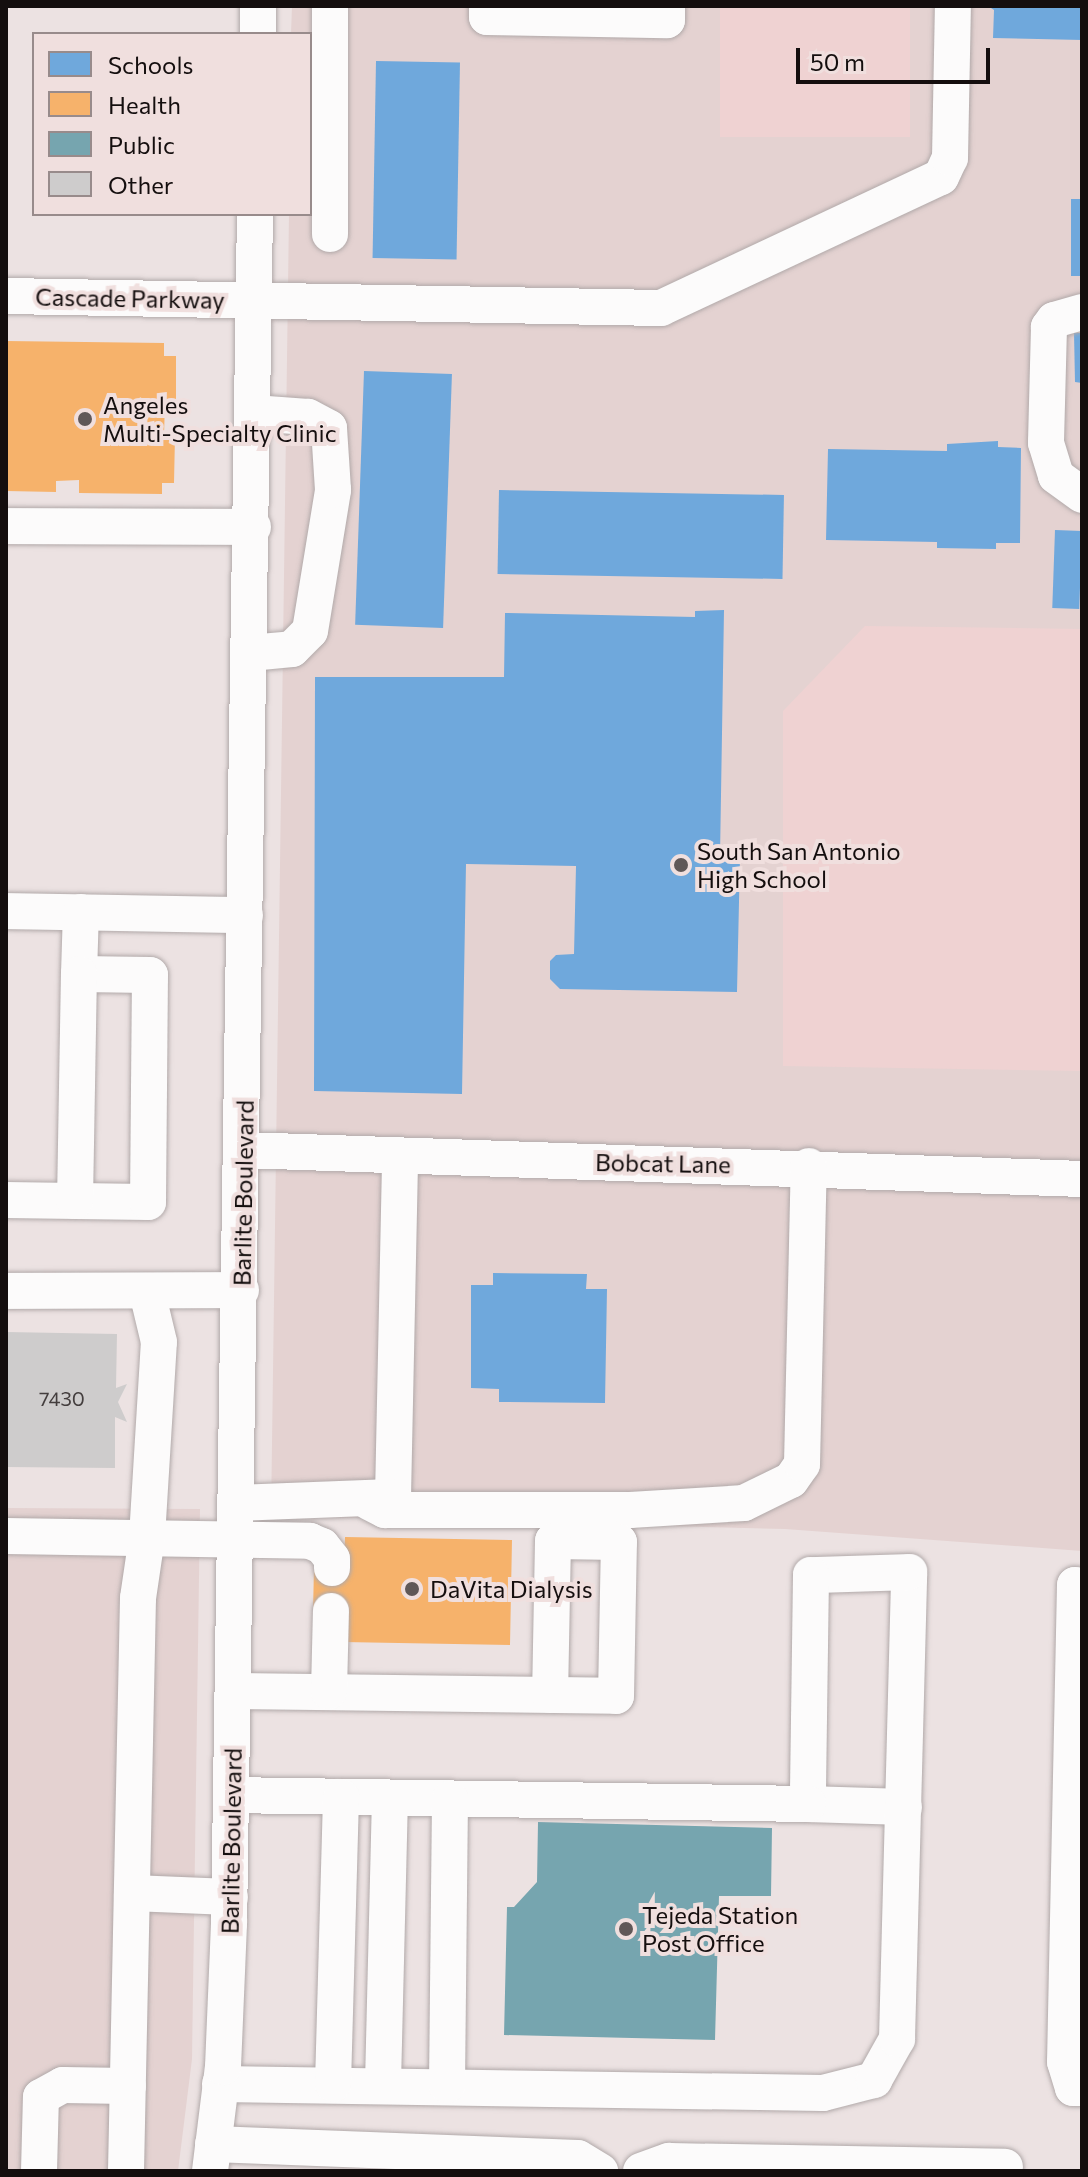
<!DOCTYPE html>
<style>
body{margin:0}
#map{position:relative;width:1088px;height:2177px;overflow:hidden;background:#ece2e2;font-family:Commissioner,sans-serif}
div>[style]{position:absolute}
.built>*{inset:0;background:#e4d2d1}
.green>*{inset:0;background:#efd2d2;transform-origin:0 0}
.schools>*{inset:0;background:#6fa8dc;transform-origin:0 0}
.health>*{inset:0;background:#f6b26b}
.public>*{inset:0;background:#76a5af}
.building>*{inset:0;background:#cecccc}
.roads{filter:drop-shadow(0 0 2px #b1a9a9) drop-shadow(0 0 2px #b1a9a9)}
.minor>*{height:36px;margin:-18px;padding:0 18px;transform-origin:18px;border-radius:18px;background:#fcfbfb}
.dots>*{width:22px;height:22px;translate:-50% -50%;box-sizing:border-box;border:4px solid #f0dfde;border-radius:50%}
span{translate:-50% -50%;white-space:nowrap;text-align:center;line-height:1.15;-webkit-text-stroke:8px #f0dfde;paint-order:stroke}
.number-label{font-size:20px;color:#443e3e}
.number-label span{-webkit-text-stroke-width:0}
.street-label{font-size:24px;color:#140e0e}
.poi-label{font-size:24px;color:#140e0e}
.left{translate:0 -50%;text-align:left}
.frame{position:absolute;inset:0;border:8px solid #140e0e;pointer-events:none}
.legend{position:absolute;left:32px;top:32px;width:280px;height:184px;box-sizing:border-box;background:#f0dfde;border:2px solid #988b8b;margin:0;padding:10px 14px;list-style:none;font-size:24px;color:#140e0e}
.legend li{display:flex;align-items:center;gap:16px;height:40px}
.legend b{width:40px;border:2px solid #988b8b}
.scale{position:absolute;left:796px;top:48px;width:194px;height:36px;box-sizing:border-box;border:4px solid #140e0e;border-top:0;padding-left:10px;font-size:24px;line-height:28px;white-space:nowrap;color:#140e0e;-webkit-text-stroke:6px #f0dfde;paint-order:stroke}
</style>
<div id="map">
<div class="built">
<div style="clip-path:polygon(292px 6px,1082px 6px,1082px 1551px,785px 1529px,271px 1516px,289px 214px,310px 214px,310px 34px,291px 34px)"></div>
<div style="clip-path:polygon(6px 1508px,200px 1509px,192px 2059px,178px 2171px,6px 2171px)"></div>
</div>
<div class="green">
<div style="left:720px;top:6px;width:190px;height:131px"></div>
<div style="clip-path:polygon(865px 626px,1082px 629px,1082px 1071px,783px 1066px,783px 711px)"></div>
</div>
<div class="schools">
<div style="clip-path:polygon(988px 6px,1082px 6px,1082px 40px,993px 38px,994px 10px)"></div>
<div style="left:376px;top:61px;width:84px;height:197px;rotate:1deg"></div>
<div style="left:1071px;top:199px;width:11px;height:77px"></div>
<div style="clip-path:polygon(1074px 333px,1082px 333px,1082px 383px,1075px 382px)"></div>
<div style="left:364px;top:371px;width:88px;height:254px;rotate:2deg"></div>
<div style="clip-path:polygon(998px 441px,998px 447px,1021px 448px,1020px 543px,996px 543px,996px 549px,937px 548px,937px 542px,826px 540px,828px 449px,947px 451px,947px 444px)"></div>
<div style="left:499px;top:490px;width:285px;height:84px;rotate:1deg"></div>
<div style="left:1055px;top:530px;width:27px;height:78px;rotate:2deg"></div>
<div style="clip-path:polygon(724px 610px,720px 857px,740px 857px,737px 992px,560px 989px,550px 979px,550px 961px,556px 955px,574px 954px,576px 866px,466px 864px,462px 1094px,314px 1091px,315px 677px,504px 677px,505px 613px,695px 617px,695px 611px)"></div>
<div style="clip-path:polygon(493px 1273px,587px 1274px,586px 1289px,607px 1289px,605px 1403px,499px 1402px,499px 1389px,471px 1388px,471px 1285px,493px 1285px)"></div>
</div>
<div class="health">
<div style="clip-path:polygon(6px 341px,164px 343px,164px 356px,176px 356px,176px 402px,165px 402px,164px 436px,175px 436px,174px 483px,162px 483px,162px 494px,79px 493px,79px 480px,56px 481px,56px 492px,6px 491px)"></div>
<div style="clip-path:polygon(345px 1537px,512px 1540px,510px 1645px,343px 1642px,313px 1611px,314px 1568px,344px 1568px)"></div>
</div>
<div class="public">
<div style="clip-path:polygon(538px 1822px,772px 1828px,771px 1896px,719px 1896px,715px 2040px,504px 2035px,507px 1907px,514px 1907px,537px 1882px)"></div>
</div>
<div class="building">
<div style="clip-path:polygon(6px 1332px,117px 1334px,116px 1388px,127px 1384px,118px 1402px,127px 1422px,115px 1417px,115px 1468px,6px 1467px)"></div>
</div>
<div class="roads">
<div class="minor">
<div style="left:330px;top:6px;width:228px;rotate:90deg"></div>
<div style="left:487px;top:6px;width:11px;rotate:90deg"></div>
<div style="left:487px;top:17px;width:180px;rotate:1deg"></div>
<div style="left:667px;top:20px;width:14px;rotate:-90deg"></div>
<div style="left:258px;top:34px;width:28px;rotate:-90deg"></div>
<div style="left:6px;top:296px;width:655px;rotate:1.05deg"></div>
<div style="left:661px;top:308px;width:309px;rotate:-25.1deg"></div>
<div style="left:941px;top:177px;width:21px;rotate:-65deg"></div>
<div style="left:950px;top:158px;width:152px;rotate:-88.9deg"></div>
<div style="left:1082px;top:312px;width:29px;rotate:164deg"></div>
<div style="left:1054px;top:320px;width:9px;rotate:126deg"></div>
<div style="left:1049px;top:327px;width:116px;rotate:91.5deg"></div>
<div style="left:1046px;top:443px;width:34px;rotate:73deg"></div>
<div style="left:1056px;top:476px;width:32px;rotate:36deg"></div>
<div style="left:6px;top:526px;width:247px;rotate:0.2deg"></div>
<div style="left:250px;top:653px;width:42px;rotate:-5.4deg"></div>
<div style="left:292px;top:649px;width:25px;rotate:-45deg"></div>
<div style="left:310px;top:631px;width:143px;rotate:-80.7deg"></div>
<div style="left:333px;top:490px;width:62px;rotate:-93.7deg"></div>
<div style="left:329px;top:428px;width:24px;rotate:-152deg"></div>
<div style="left:308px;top:417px;width:55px;rotate:-175.8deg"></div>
<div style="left:6px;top:911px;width:239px;rotate:1deg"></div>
<div style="left:244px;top:1150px;width:839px;rotate:1.98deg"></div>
<div style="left:6px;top:1200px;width:142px;rotate:0.8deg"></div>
<div style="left:148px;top:1202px;width:227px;rotate:-89.5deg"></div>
<div style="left:150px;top:975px;width:71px;rotate:-179.2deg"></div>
<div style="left:79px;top:974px;width:62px;rotate:-88.2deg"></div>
<div style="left:75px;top:1201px;width:227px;rotate:-89deg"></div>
<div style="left:6px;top:1291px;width:235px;rotate:-0.2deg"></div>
<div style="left:393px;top:1497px;width:340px;rotate:-88.8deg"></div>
<div style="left:369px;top:1502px;width:18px;rotate:27deg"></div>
<div style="left:385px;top:1510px;width:245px"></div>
<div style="left:630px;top:1510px;width:114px;rotate:-3.5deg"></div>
<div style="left:744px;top:1503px;width:52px;rotate:-26.1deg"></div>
<div style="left:791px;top:1480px;width:19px;rotate:-55deg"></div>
<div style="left:802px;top:1464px;width:298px;rotate:-88.7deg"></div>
<div style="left:236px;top:1503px;width:156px;rotate:-2.2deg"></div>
<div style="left:6px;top:1536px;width:304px;rotate:0.9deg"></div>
<div style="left:310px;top:1541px;width:13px;rotate:23deg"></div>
<div style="left:322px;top:1546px;width:16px;rotate:52deg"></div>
<div style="left:332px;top:1559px;width:9px;rotate:90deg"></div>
<div style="left:1082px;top:1586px;width:7px;rotate:-172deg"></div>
<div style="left:1075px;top:1585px;width:477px;rotate:91.2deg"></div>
<div style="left:1065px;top:2062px;width:27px;rotate:73deg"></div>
<div style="left:1073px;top:2088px;width:9px"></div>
<div style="left:234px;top:1691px;width:382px;rotate:0.7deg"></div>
<div style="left:616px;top:1696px;width:154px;rotate:-88.9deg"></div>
<div style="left:619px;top:1542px;width:66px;rotate:-179.1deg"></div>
<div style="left:553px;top:1541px;width:154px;rotate:91.1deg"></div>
<div style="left:329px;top:1691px;width:80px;rotate:-88.6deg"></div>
<div style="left:808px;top:1804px;width:96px;rotate:1.8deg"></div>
<div style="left:132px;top:1893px;width:98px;rotate:2.3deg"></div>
<div style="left:383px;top:2083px;width:285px;rotate:-88.6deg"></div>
<div style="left:220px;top:2084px;width:603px;rotate:0.86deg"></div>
<div style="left:823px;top:2093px;width:53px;rotate:-14.3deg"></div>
<div style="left:874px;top:2080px;width:47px;rotate:-60.7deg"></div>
<div style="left:897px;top:2039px;width:467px;rotate:-88.5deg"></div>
<div style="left:909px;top:1572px;width:98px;rotate:178.2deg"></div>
<div style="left:811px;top:1575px;width:229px;rotate:90.8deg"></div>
<div style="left:808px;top:1804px;width:577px;rotate:-179.11deg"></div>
<div style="left:333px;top:2084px;width:287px;rotate:-88.4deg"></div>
<div style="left:447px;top:2085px;width:286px;rotate:-89.4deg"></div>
<div style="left:213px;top:2144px;width:365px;rotate:2.2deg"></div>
<div style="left:578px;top:2158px;width:26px;rotate:31deg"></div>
<div style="left:39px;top:2171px;width:74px;rotate:-88.5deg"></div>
<div style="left:41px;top:2097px;width:25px;rotate:-29deg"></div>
<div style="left:63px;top:2085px;width:65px;rotate:0.9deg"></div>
<div style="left:126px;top:2171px;width:573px;rotate:-88.8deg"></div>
<div style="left:138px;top:1598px;width:62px;rotate:-81.6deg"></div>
<div style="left:147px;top:1537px;width:195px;rotate:-86.5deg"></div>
<div style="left:159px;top:1342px;width:51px;rotate:-103.5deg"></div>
<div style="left:210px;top:2171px;width:105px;rotate:-82.9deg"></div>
<div style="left:223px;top:2067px;width:144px;rotate:-87.6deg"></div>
<div style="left:229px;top:1923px;width:1709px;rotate:-89.13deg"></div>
<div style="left:641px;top:2171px;width:30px;rotate:-20deg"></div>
<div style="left:669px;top:2161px;width:336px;rotate:1deg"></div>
</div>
</div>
<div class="dots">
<div style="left:85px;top:419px;background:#605858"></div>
<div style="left:681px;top:865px;background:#605858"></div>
<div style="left:412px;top:1589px;background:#605858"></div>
<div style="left:626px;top:1929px;background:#605858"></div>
</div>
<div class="number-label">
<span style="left:62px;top:1398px">7430</span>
</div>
<div class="street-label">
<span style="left:130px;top:298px;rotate:1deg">Cascade Parkway</span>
<span style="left:663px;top:1163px;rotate:1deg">Bobcat Lane</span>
<span style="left:243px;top:1193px;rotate:-89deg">Barlite Boulevard</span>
<span style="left:231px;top:1841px;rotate:-89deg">Barlite Boulevard</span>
</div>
<div class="poi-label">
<span class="left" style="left:103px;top:419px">Angeles<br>Multi-Specialty Clinic</span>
<span class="left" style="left:697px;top:865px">South San Antonio<br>High School</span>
<span class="left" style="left:430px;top:1589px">DaVita Dialysis</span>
<span class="left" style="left:642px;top:1929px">Tejeda Station<br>Post Office</span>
</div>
<div class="frame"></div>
<ul class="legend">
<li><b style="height:22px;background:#6fa8dc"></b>Schools</li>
<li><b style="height:22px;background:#f6b26b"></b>Health</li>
<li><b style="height:22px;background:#76a5af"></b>Public</li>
<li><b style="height:22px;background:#cecccc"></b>Other</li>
</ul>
<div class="scale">50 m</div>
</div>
